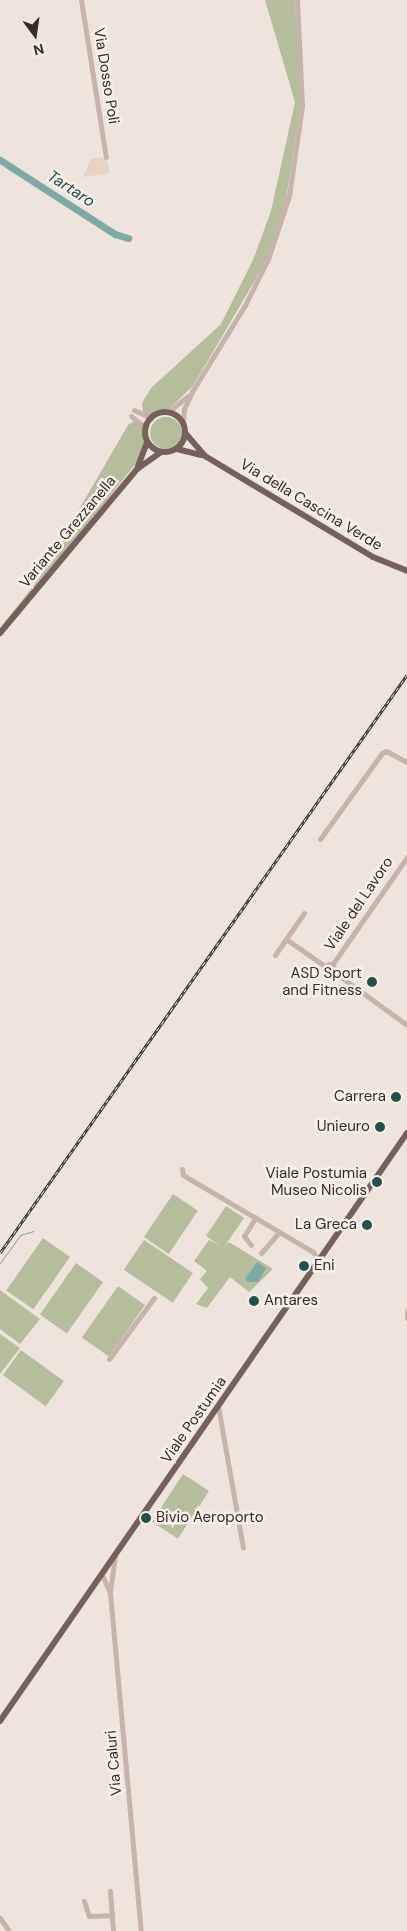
<!DOCTYPE html>
<style>
body{margin:0}
#map{position:relative;width:407px;height:1931px;overflow:hidden;background:#efe4dc;font-family:"DM Sans",sans-serif}
div>[style]{position:absolute}
.green>*{inset:0;background:#b6bd9d;transform-origin:0 0}
.round{border-radius:50%}
.plaza>*{inset:0;background:#e6d3c4}
.water>*{inset:0;background:#7eaaa6}
.stream>*{height:1px;margin:-0.5px;padding:0 0.5px;transform-origin:0.5px;border-radius:0.5px;background:#7eaaa6}
.river>*{height:7px;margin:-3.5px;padding:0 3.5px;transform-origin:3.5px;border-radius:3.5px;background:#7eaaa6}
.minor>*{height:5px;margin:-2.5px;padding:0 2.5px;transform-origin:2.5px;border-radius:2.5px;background:#c6b3a9}
.minor>.ring{margin:-2.5px;padding:0;box-sizing:content-box;background:none;border:5px solid #c6b3a9;border-radius:50%}
.major>*{height:6px;margin:-3px;padding:0 3px;transform-origin:3px;border-radius:3px;background:#75605b}
.major>.ring{margin:-3px;padding:0;box-sizing:content-box;background:none;border:6px solid #75605b;border-radius:50%}
.rail>*{height:3px;margin-top:-1.5px;transform-origin:0;background:repeating-linear-gradient(90deg,#f8efe8 0 4px,#342b28 0 8px);box-sizing:border-box;border-block:1px solid #342b28}
.dots>*{width:14px;height:14px;translate:-50% -50%;box-sizing:border-box;border:2px solid #f8efe8;border-radius:50%}
span{translate:-50% -50%;white-space:nowrap;text-align:center;line-height:1.15;-webkit-text-stroke:5px #f8efe8;paint-order:stroke}
.street-label{font-size:15px;color:#342b28}
.poi-label{font-size:15px;color:#342b28}
.right{translate:-100% -50%;text-align:right}
.left{translate:0 -50%;text-align:left}
.water-label{font-size:16px;color:#22524f;font-style:italic}
.north{position:absolute;left:10px;top:10px;width:50px;height:50px;-webkit-text-stroke:4px #f8efe8;paint-order:stroke;rotate:166deg;font-size:14px;font-weight:700;line-height:20px;text-align:center;color:#342b28}
.north::after{content:'';display:block;margin:auto;width:18px;height:22px;background:#342b28;clip-path:polygon(50% 0,100% 100%,50% 72%,0 100%)}
</style>
<div id="map">
<div class="green">
<div style="clip-path:polygon(265px 0,295px 0,301px 101px,286px 200px,265px 263px,193px 386px,169px 409px,148px 415px,143px 412px,142px 403px,151px 388px,221px 324px,253px 260px,271px 211px,295px 102px)"></div>
<div class="round" style="left:150px;top:417px;width:32px;height:32px"></div>
<div style="clip-path:polygon(134px 421px,144px 426px,146px 442px,141px 457px,47px 575px,0 628px,38px 580px,128px 425px)"></div>
<div style="left:173px;top:1194px;width:30px;height:52px;rotate:34deg"></div>
<div style="clip-path:polygon(226px 1206px,244px 1218px,224px 1247px,229px 1242px,273px 1269px,249px 1292px,230px 1277px,207px 1308px,196px 1304px,208px 1288px,200px 1279px,207px 1271px,194px 1261px,209px 1240px,219px 1245px,206px 1236px)"></div>
<div style="left:43px;top:1238px;width:33px;height:64px;rotate:35deg"></div>
<div style="left:144px;top:1240px;width:59px;height:36px;rotate:34deg"></div>
<div style="left:76px;top:1263px;width:33px;height:63px;rotate:35deg"></div>
<div style="left:118px;top:1286px;width:33px;height:63px;rotate:35deg"></div>
<div style="clip-path:polygon(0 1290px,40px 1319px,20px 1344px,0 1329px)"></div>
<div style="clip-path:polygon(0 1334px,20px 1348px,0 1374px)"></div>
<div style="left:21px;top:1350px;width:53px;height:31px;rotate:36deg"></div>
<div style="left:183px;top:1474px;width:31px;height:57px;rotate:33deg"></div>
</div>
<div class="plaza">
<div style="clip-path:polygon(106px 157px,110px 173px,83px 177px,91px 159px)"></div>
</div>
<div class="water">
<div style="clip-path:polygon(257px 1262px,266px 1268px,258px 1282px,248px 1282px,245px 1279px)"></div>
</div>
<div class="stream">
<div style="left:0;top:1263px;width:34px;rotate:-54deg"></div>
<div style="left:20px;top:1235px;width:14px;rotate:-17deg"></div>
</div>
<div class="river">
<div style="left:0;top:160px;width:137px;rotate:32.8deg"></div>
<div style="left:115px;top:234px;width:14px;rotate:17deg"></div>
</div>
<div class="minor">
<div style="left:81px;top:0;width:159px;rotate:81deg"></div>
<div style="left:134px;top:410px;width:19px;rotate:25deg"></div>
<div style="left:168px;top:412px;width:26px;rotate:-39deg"></div>
<div style="left:131px;top:416px;width:19px;rotate:39deg"></div>
<div style="left:183px;top:423px;width:14px;rotate:-86deg"></div>
<div style="left:184px;top:409px;width:21px;rotate:-65deg"></div>
<div style="left:193px;top:390px;width:100px;rotate:-58.5deg"></div>
<div style="left:245px;top:305px;width:51px;rotate:-63.4deg"></div>
<div style="left:268px;top:259px;width:66px;rotate:-71.6deg"></div>
<div style="left:289px;top:196px;width:91px;rotate:-81.8deg"></div>
<div style="left:302px;top:106px;width:106px;rotate:-92.7deg"></div>
<div style="left:320px;top:839px;width:106px;rotate:-54.2deg"></div>
<div style="left:382px;top:753px;width:4px;rotate:-27deg"></div>
<div style="left:386px;top:751px;width:24px;rotate:28deg"></div>
<div style="left:286px;top:939px;width:49px;rotate:35deg"></div>
<div style="left:275px;top:955px;width:51px;rotate:-55.4deg"></div>
<div class="ring" style="left:325.5px;top:964.5px;width:4px;height:4px"></div>
<div style="left:332px;top:965px;width:131px;rotate:-55.2deg"></div>
<div style="left:334px;top:972px;width:90px;rotate:36deg"></div>
<div style="left:182px;top:1169px;width:6px;rotate:81deg"></div>
<div style="left:183px;top:1175px;width:151px;rotate:30.6deg"></div>
<div style="left:313px;top:1252px;width:11px;rotate:56deg"></div>
<div style="left:251px;top:1245px;width:11px;rotate:-128deg"></div>
<div style="left:244px;top:1236px;width:22px;rotate:-58deg"></div>
<div style="left:261px;top:1253px;width:28px;rotate:-49deg"></div>
<div style="left:407px;top:1311px;width:7px;rotate:90deg"></div>
<div style="left:109px;top:1359px;width:76px;rotate:-53.6deg"></div>
<div style="left:218px;top:1406px;width:144px;rotate:80deg"></div>
<div style="left:115px;top:1556px;width:37px;rotate:98deg"></div>
<div style="left:110px;top:1593px;width:339px;rotate:84.8deg"></div>
<div style="left:102px;top:1575px;width:20px;rotate:66deg"></div>
<div style="left:110px;top:1891px;width:40px;rotate:85.7deg"></div>
<div style="left:84px;top:1901px;width:16px;rotate:72deg"></div>
<div style="left:89px;top:1916px;width:23px;rotate:-2deg"></div>
<div style="left:0;top:1918px;width:16px;rotate:55deg"></div>
</div>
<div class="major">
<div class="ring" style="left:145px;top:412px;width:34px;height:34px"></div>
<div style="left:186px;top:434px;width:29px;rotate:49deg"></div>
<div style="left:205px;top:456px;width:196px;rotate:31deg"></div>
<div style="left:373px;top:557px;width:37px;rotate:22deg"></div>
<div style="left:177px;top:449px;width:25px;rotate:14deg"></div>
<div style="left:138px;top:466px;width:26px;rotate:-69deg"></div>
<div style="left:0;top:633px;width:214px;rotate:-50.1deg"></div>
<div style="left:137px;top:469px;width:29px;rotate:-35deg"></div>
<div style="left:0;top:1721px;width:715px;rotate:-55.31deg"></div>
</div>
<div class="rail">
<div style="left:0;top:1253px;width:707px;rotate:-54.85deg"></div>
</div>
<div class="dots">
<div style="left:372px;top:982px;background:#22524f"></div>
<div style="left:396px;top:1097px;background:#22524f"></div>
<div style="left:380px;top:1127px;background:#22524f"></div>
<div style="left:377px;top:1182px;background:#22524f"></div>
<div style="left:367px;top:1225px;background:#22524f"></div>
<div style="left:304px;top:1266px;background:#22524f"></div>
<div style="left:254px;top:1301px;background:#22524f"></div>
<div style="left:146px;top:1518px;background:#22524f"></div>
</div>
<div class="street-label">
<span style="left:106px;top:76px;rotate:81deg">Via Dosso Poli</span>
<span style="left:311px;top:505px;rotate:31deg">Via della Cascina Verde</span>
<span style="left:68px;top:532px;rotate:-50deg">Variante Grezzanella</span>
<span style="left:359px;top:904px;rotate:-56deg">Viale del Lavoro</span>
<span style="left:194px;top:1420px;rotate:-55deg">Viale Postumia</span>
<span style="left:114px;top:1763px;rotate:-95deg">Via Caluri</span>
</div>
<div class="poi-label">
<span class="right" style="left:362px;top:982px">ASD Sport<br>and Fitness</span>
<span class="right" style="left:386px;top:1097px">Carrera</span>
<span class="right" style="left:370px;top:1127px">Unieuro</span>
<span class="right" style="left:367px;top:1182px">Viale Postumia<br>Museo Nicolis</span>
<span class="right" style="left:357px;top:1225px">La Greca</span>
<span class="left" style="left:314px;top:1266px">Eni</span>
<span class="left" style="left:264px;top:1301px">Antares</span>
<span class="left" style="left:156px;top:1518px">Bivio Aeroporto</span>
</div>
<div class="water-label">
<span style="left:71px;top:189px;rotate:33deg">Tartaro</span>
</div>
<div class="north">N</div>
</div>
